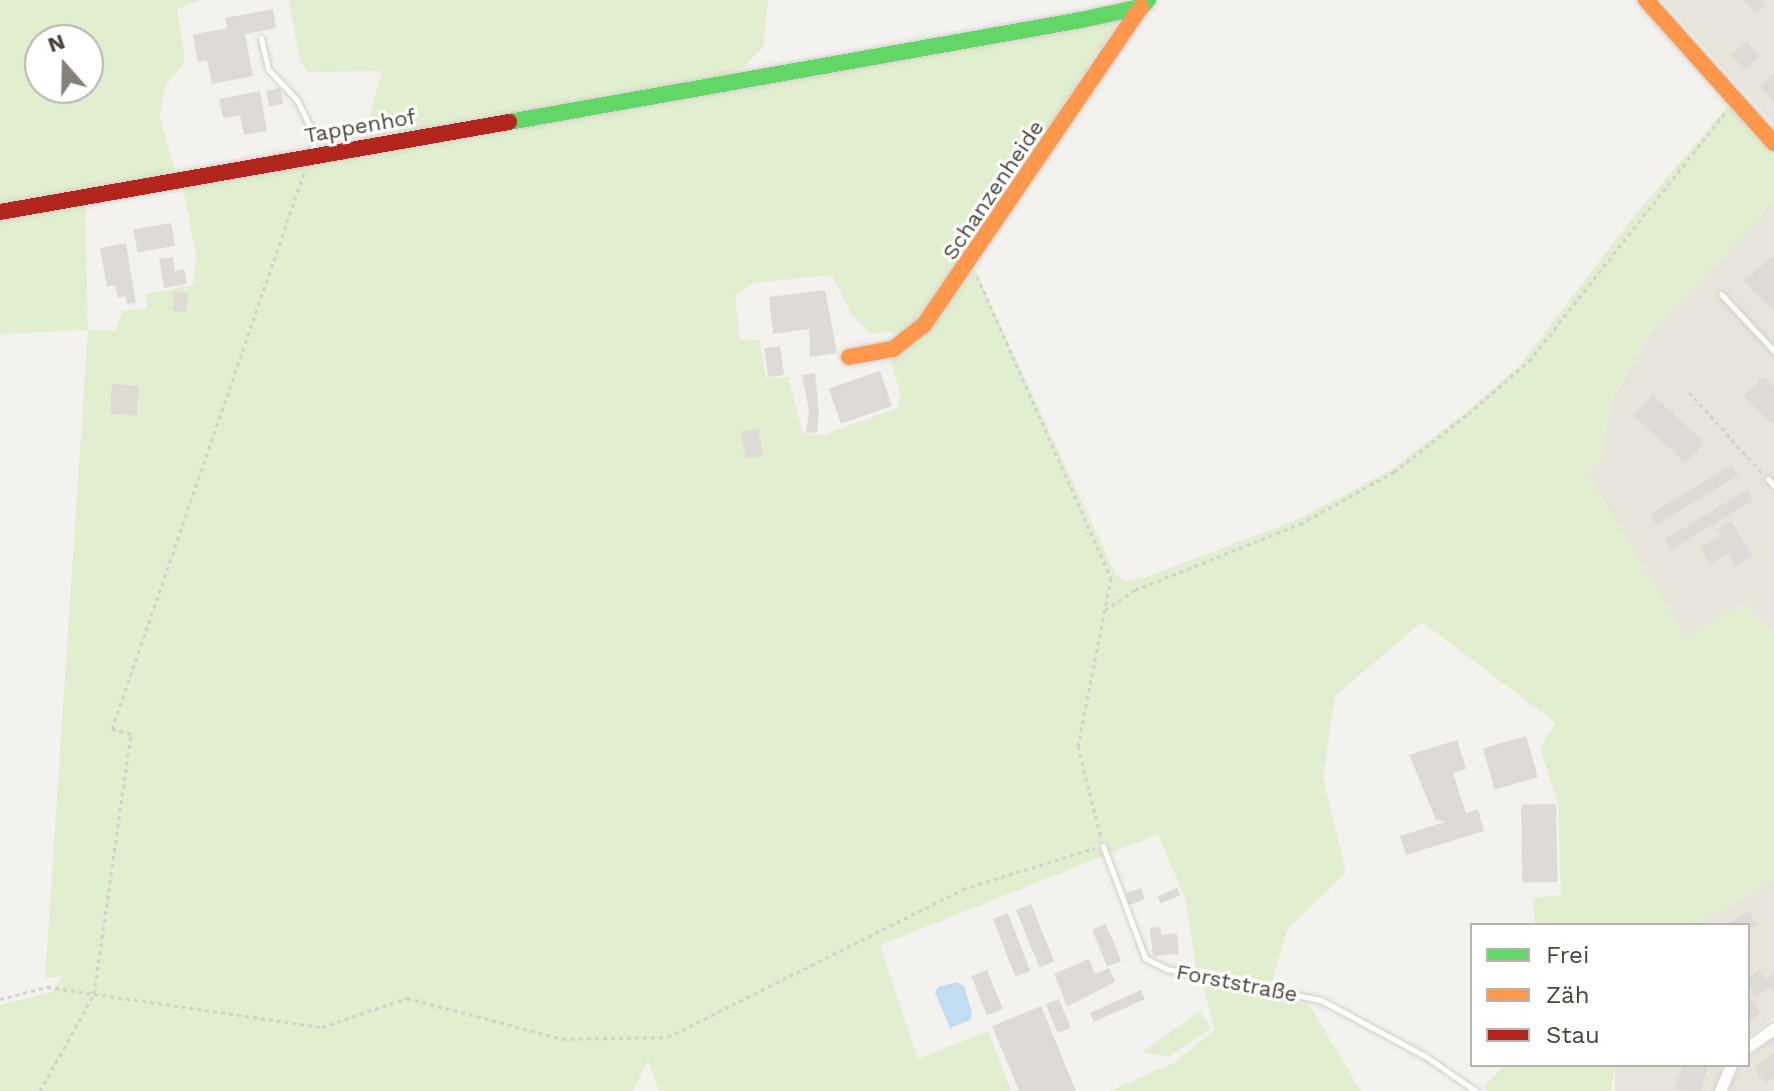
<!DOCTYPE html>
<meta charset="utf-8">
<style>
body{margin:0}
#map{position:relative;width:1774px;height:1091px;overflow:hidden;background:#f4f2ee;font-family:"Work Sans",sans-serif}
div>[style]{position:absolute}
.residential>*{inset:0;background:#e7e4dc;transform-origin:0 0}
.green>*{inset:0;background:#e1eecf}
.water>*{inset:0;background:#c0ddf1}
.building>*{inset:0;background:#dedbd6;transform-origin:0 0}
.path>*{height:3px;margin-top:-1.5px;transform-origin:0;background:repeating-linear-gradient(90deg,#d3d2cc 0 4px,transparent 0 8px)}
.roads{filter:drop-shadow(0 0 2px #d2d0cb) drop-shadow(0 0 2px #d2d0cb)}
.lane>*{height:5px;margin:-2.5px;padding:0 2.5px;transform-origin:2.5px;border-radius:2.5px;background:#fdfdfc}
.street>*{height:11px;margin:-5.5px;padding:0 5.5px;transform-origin:5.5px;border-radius:5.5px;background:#fdfdfc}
.fast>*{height:16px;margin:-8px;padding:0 8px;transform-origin:8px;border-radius:8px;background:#63d668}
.slow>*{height:16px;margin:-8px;padding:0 8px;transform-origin:8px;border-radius:8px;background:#ff974d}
.jam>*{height:16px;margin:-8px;padding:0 8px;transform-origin:8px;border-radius:8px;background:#b3261e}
span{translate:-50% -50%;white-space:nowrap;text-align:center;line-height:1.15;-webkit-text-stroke:6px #fff;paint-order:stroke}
.street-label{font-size:22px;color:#4b4439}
.legend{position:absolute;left:1470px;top:923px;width:280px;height:144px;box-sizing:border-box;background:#fff;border:2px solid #b7b4b0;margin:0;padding:10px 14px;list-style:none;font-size:24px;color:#4b4439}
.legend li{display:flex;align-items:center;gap:16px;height:40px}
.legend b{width:40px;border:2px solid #b7b4b0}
.north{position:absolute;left:24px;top:24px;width:80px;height:80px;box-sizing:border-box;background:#fff;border:2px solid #b7b4b0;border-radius:50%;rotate:340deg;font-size:22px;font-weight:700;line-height:32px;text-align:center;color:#4b4439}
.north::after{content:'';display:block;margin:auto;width:28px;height:36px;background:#868178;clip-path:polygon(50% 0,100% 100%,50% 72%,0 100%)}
</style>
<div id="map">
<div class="residential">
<div style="clip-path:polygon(1662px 0,1774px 0,1774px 124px,1745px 93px)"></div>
<div style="clip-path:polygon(1774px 201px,1774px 634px,1745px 602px,1686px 639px,1588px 474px,1602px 455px,1611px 401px,1652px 332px)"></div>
<div style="clip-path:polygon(1774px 879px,1774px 1017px,1748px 1037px,1748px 925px,1696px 925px)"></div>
<div style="clip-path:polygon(1774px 1037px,1774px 1091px,1728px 1091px,1740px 1065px,1748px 1065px,1748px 1057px)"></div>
<div style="left:1615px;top:1065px;width:106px;height:26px"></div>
</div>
<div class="green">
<div style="clip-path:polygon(evenodd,0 0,200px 0,177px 9px,185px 61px,165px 87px,160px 116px,176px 174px,0 205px,0 0,40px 40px,88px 40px,88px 88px,40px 88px,40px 40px)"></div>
<div style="clip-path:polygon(289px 0,768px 0,763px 48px,734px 76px,363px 140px,382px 71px,308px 72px,300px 61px)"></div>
<div style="clip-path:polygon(1120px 18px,925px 315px,904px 332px,870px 333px,852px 315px,832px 275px,753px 283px,735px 295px,740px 339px,759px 340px,766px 378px,788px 377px,803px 433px,823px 435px,897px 408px,901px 395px,890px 359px,925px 334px,973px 266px,1116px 575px,1126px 582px,1146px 577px,1299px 519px,1392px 469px,1467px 411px,1520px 365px,1634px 216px,1728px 106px,1774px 157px,1774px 201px,1652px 332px,1611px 400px,1602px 455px,1588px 474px,1686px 638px,1745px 602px,1774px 634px,1774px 879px,1696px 925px,1535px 925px,1533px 898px,1561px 895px,1558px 804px,1540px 747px,1556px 723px,1422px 622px,1335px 696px,1323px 778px,1346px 872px,1287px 930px,1272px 982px,1196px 967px,1185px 898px,1158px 834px,880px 945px,918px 1059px,988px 1031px,1011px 1091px,659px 1091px,648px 1061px,633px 1091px,0 1091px,0 1005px,52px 992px,63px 976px,45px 978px,88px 330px,0 334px,0 219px,85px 203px,88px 329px,115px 331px,123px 311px,147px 308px,146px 294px,193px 285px,196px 255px,183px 188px)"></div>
<div style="clip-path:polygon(1202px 984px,1245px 989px,1310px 1006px,1361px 1091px,1109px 1091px,1174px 1063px,1215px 1030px)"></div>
<div style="clip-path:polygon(1200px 1011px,1211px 1028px,1168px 1057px,1142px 1052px)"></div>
<div style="clip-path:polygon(1505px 1065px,1615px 1065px,1611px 1091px,1487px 1091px,1484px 1087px)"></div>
</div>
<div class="water">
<div style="clip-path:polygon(956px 982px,964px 986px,972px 1013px,970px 1020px,950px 1028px,935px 993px,938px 987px)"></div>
</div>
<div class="building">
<div style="clip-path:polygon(1743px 0,1760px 0,1765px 6px,1756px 14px)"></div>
<div style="clip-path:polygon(273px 9px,276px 28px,245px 34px,253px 76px,212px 84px,207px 60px,198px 62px,193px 35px,227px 28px,225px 18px)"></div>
<div style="left:1747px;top:41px;width:20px;height:21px;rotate:49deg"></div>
<div style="clip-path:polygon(1774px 73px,1774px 102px,1760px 86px)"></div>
<div style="left:280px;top:88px;width:16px;height:14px;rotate:79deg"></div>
<div style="clip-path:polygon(260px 91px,267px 131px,244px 135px,240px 115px,223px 118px,219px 99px)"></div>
<div style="left:171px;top:223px;width:23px;height:38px;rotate:80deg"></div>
<div style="clip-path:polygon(126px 243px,136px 303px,127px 304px,125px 296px,118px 298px,115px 285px,107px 287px,100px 248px)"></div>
<div style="clip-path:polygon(1774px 255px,1774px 310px,1743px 282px)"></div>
<div style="clip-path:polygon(173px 257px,175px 271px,184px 269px,187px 284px,164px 288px,159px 259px)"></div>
<div style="clip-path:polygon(825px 290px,837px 353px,810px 357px,809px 329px,773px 334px,769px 297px)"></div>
<div style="left:174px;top:292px;width:14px;height:19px;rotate:4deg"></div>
<div style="left:780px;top:346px;width:29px;height:16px;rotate:82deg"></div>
<div style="left:880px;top:371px;width:37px;height:54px;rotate:71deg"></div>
<div style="clip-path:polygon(815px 373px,819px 412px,817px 433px,806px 432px,809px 411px,802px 375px)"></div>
<div style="clip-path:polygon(1764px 377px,1774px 388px,1774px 426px,1743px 396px)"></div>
<div style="left:112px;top:384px;width:27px;height:30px;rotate:4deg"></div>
<div style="left:1653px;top:395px;width:70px;height:28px;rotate:43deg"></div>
<div style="left:759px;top:429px;width:27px;height:18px;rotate:82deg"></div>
<div style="left:1732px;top:465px;width:12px;height:96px;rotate:59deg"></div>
<div style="left:1747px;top:490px;width:12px;height:96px;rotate:59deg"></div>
<div style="clip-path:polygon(1731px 521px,1752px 556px,1736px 566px,1728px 553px,1710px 564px,1700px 548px,1721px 536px,1718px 529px)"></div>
<div style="left:1526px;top:736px;width:43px;height:45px;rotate:74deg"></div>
<div style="clip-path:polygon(1457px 740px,1466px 769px,1453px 773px,1466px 813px,1478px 809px,1484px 831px,1406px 855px,1400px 836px,1445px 822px,1436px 820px,1409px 755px)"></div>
<div style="left:1556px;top:804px;width:78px;height:35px;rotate:89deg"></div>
<div style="left:1141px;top:888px;width:12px;height:17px;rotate:70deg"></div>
<div style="left:1177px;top:888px;width:8px;height:21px;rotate:67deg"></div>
<div style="left:1031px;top:904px;width:62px;height:16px;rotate:68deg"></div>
<div style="clip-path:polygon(1748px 911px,1757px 924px,1748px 930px,1748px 925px,1729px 925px)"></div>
<div style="left:1008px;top:913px;width:62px;height:16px;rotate:69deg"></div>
<div style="left:1106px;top:924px;width:40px;height:15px;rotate:68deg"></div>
<div style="clip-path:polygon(1160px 927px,1161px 935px,1177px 933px,1179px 954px,1153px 956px,1150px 928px)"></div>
<div style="clip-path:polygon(1089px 959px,1095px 974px,1109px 968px,1115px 982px,1082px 999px,1079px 996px,1081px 1000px,1067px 1006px,1054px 974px)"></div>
<div style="left:987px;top:970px;width:42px;height:17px;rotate:68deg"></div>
<div style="clip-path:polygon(1759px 970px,1765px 979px,1774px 973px,1774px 992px,1770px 987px,1754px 998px,1748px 978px)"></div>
<div style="left:1141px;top:990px;width:10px;height:56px;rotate:66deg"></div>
<div style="clip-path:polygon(1750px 998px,1761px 1013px,1748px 1023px,1748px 999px)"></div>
<div style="left:1059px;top:999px;width:31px;height:14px;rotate:68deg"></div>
<div style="clip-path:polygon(1041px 1006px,1076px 1091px,1019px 1091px,992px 1026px)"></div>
<div style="clip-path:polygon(1774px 1052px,1774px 1077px,1765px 1083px,1754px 1068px)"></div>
<div style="clip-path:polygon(1684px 1065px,1708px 1065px,1701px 1091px,1674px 1089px)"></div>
</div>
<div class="path">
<div style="left:977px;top:276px;width:330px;rotate:66.1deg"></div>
<div style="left:1111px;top:578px;width:171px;rotate:101.1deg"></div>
<div style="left:1078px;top:746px;width:95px;rotate:76deg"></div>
<div style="left:1689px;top:392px;width:109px;rotate:48deg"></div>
<div style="left:1105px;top:610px;width:36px;rotate:-34deg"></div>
<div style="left:1135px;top:590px;width:178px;rotate:-21.8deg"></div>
<div style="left:1300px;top:524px;width:107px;rotate:-29deg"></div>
<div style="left:1394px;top:472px;width:94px;rotate:-38.1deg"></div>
<div style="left:1468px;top:414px;width:81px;rotate:-41deg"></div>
<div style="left:1529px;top:361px;width:320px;rotate:-51.7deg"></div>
<div style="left:0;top:999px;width:49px;rotate:-14.3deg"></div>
<div style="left:47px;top:987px;width:278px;rotate:8.3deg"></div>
<div style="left:322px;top:1027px;width:90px;rotate:-18.8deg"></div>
<div style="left:407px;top:998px;width:161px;rotate:14.7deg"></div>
<div style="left:563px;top:1039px;width:105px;rotate:-1.1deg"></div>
<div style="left:668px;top:1037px;width:330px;rotate:-26.6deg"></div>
<div style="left:963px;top:889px;width:138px;rotate:-17.3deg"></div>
<div style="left:40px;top:1091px;width:111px;rotate:-60.9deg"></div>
<div style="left:94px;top:994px;width:263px;rotate:-81.9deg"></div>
<div style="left:131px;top:734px;width:20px;rotate:-165deg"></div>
<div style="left:112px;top:729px;width:588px;rotate:-70.95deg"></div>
</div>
<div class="roads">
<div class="lane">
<div style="left:261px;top:38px;width:32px;rotate:77deg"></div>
<div style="left:268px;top:69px;width:42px;rotate:46.9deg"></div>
<div style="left:297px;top:100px;width:34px;rotate:64deg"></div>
<div style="left:312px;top:131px;width:20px;rotate:84deg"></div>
<div style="left:1721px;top:294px;width:78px;rotate:47.1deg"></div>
<div style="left:1768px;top:479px;width:9px;rotate:49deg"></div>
<div style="left:1103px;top:846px;width:120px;rotate:69.4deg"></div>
<div style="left:1145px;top:958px;width:25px;rotate:27deg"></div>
<div style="left:1167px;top:969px;width:157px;rotate:11.4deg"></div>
<div style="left:1321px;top:1000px;width:118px;rotate:28.3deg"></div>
<div style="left:1425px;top:1056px;width:62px;rotate:34.5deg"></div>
</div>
<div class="street">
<div style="left:1748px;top:1047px;width:32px;rotate:-36deg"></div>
<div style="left:1720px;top:1091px;width:28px;rotate:-67deg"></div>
</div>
<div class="fast">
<div style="left:509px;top:122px;width:581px;rotate:-10.11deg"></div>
<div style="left:1081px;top:20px;width:61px;rotate:-12.2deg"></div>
<div style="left:1141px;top:7px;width:10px;rotate:-45deg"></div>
</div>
<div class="slow">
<div style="left:1646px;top:0;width:192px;rotate:48.2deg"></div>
<div style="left:849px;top:357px;width:45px;rotate:-10.3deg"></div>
<div style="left:893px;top:349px;width:39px;rotate:-38deg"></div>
<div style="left:924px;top:325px;width:385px;rotate:-55.7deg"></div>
</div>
<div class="jam">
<div style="left:0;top:212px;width:517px;rotate:-10.03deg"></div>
</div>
</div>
<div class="street-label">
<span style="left:360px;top:126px;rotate:-10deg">Tappenhof</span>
<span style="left:993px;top:190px;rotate:-56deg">Schanzenheide</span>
<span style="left:1237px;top:983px;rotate:11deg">Forststraße</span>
</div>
<ul class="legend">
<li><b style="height:10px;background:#63d668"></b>Frei</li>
<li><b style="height:10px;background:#ff974d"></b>Zäh</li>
<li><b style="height:10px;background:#b3261e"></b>Stau</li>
</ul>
<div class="north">N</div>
</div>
